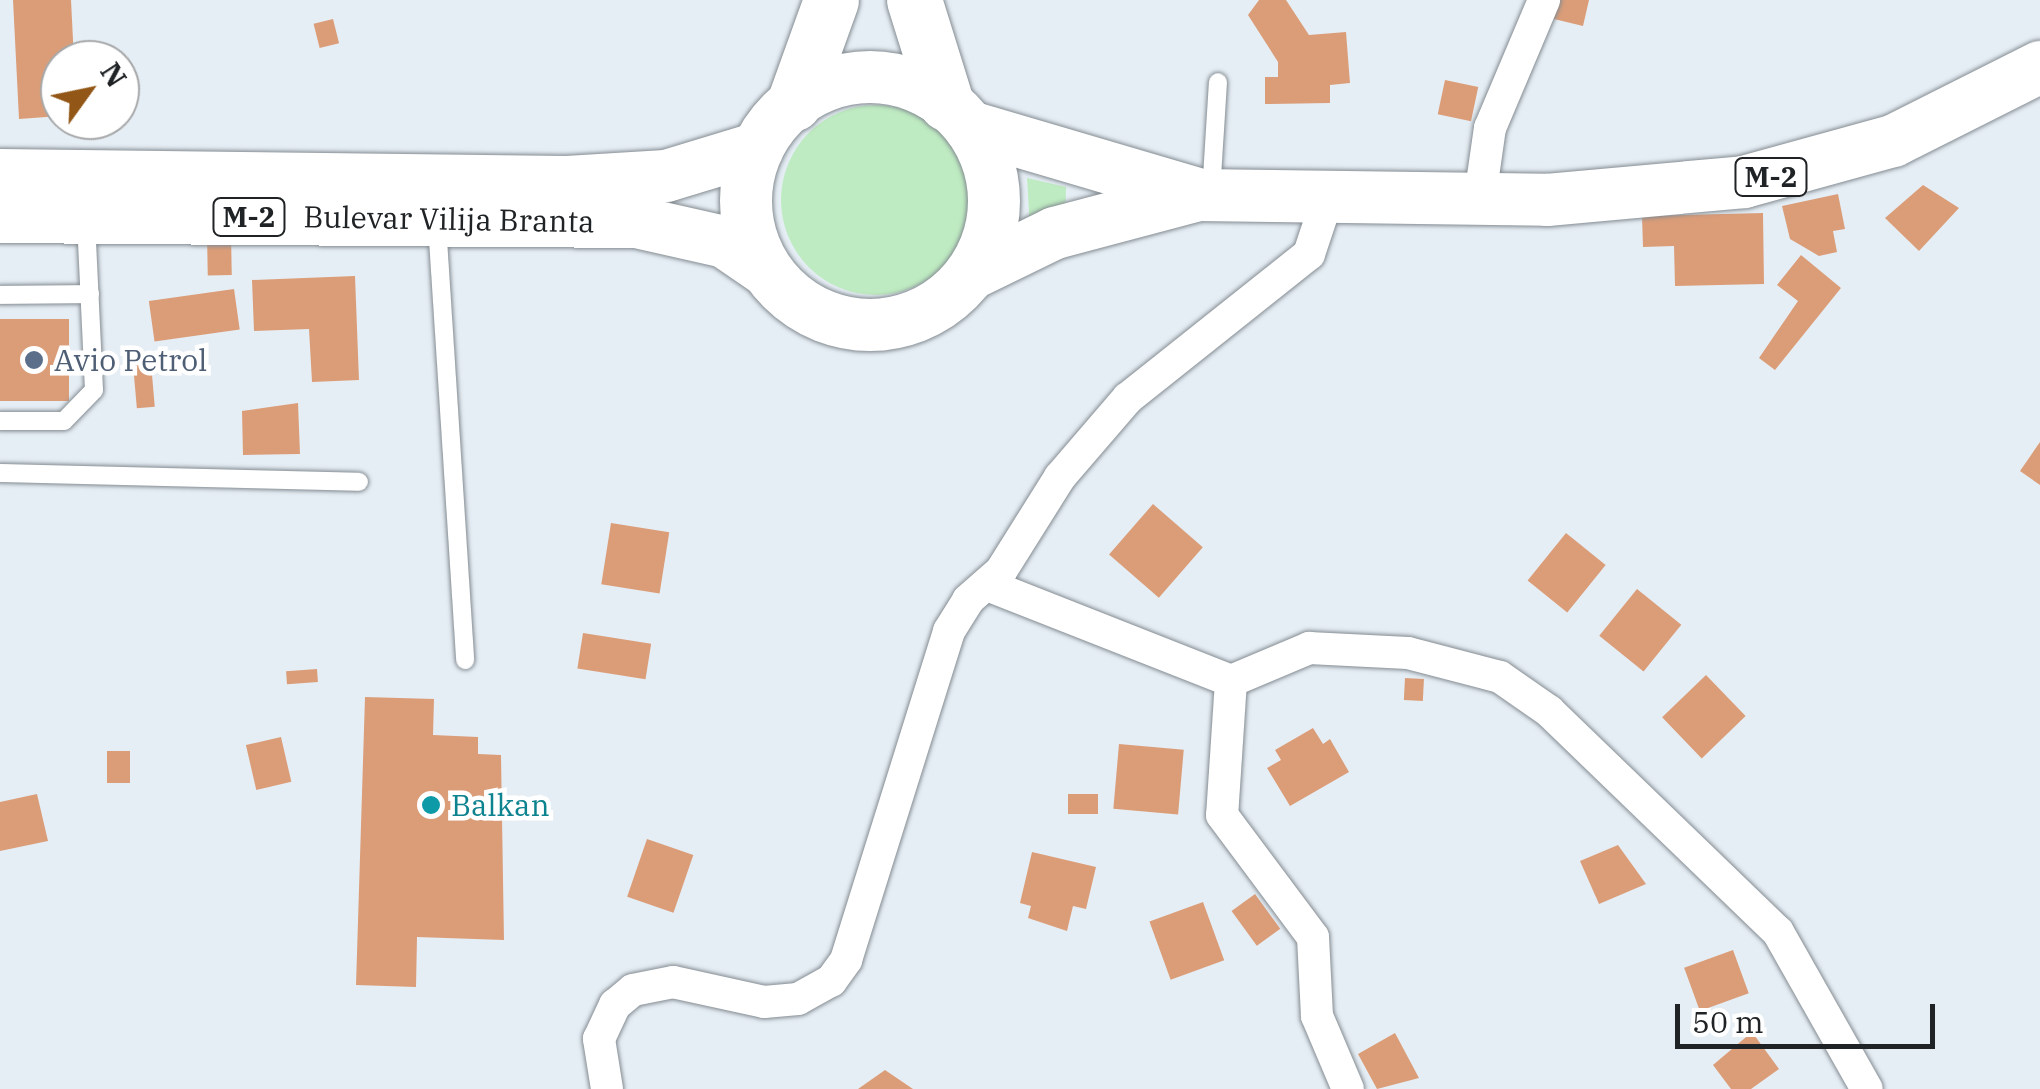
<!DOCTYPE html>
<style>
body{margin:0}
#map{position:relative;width:2040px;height:1089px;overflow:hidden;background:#e6eef5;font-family:"IBM Plex Serif",serif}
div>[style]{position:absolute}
.green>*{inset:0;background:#beebc1}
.round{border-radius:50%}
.building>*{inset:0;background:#db9d78;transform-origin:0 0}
.roads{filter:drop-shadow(0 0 2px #848c92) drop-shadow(0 0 2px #848c92)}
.lane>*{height:18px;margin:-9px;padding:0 9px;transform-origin:9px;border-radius:9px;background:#fff}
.street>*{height:32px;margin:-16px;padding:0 16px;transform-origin:16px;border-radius:16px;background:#fff}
.primary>*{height:52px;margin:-26px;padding:0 26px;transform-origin:26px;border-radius:26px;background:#fff}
.primary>.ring{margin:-26px;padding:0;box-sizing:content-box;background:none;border:52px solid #fff;border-radius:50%}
.highway>*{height:55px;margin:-27.5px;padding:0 27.5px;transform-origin:27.5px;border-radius:27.5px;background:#fff}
.dots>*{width:28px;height:28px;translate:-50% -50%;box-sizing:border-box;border:5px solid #fff;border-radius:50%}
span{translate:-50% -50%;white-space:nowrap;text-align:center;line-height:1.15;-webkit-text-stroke:9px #fff;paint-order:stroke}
.shield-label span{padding:2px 8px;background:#fff;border:2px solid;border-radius:8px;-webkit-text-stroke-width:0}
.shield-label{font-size:28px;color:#202325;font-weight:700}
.street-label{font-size:30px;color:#202325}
.service-label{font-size:30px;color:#4e5e75}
.left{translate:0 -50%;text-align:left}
.culture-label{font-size:30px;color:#0d838f}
.north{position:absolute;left:40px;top:40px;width:100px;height:100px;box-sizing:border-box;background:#fff;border:2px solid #a6a7a8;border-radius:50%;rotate:57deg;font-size:28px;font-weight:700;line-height:40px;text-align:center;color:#202325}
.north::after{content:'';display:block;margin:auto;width:35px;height:45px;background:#925616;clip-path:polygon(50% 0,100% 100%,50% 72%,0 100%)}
.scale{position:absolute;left:1675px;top:1004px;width:260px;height:45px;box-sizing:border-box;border:5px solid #202325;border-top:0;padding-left:12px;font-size:30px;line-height:35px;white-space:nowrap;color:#202325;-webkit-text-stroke:8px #fff;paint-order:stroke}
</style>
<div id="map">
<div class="green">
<div class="round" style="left:781px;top:105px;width:190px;height:190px"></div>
<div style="clip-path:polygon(1027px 178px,1066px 187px,1065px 223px,1030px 229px)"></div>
</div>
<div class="building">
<div style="clip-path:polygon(13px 0,71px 0,74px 60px,60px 60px,60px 116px,19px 119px)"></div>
<div style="clip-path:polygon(1259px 0,1286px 0,1309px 35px,1346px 32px,1350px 83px,1330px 85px,1330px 103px,1265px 104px,1265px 77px,1278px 77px,1278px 62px,1248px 15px)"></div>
<div style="clip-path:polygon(1558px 0,1589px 0,1583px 26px,1554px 19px)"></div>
<div style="left:333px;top:19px;width:25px;height:20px;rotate:76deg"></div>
<div style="left:1445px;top:80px;width:34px;height:35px;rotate:12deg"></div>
<div style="clip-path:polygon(1923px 185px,1959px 208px,1919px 251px,1885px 218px)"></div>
<div style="clip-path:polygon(1838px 194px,1845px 229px,1833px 231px,1837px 252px,1819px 256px,1790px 239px,1782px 206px)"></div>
<div style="clip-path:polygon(1763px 213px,1764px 284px,1675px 286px,1674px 246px,1643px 247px,1642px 216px)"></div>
<div style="left:231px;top:232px;width:43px;height:24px;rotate:89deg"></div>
<div style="clip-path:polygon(1801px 255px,1841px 288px,1775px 370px,1759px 358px,1798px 301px,1777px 285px)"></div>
<div style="clip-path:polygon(355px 276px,359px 380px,312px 382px,309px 329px,254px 331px,252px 280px)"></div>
<div style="left:234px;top:289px;width:41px;height:86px;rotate:82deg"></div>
<div style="left:0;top:319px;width:69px;height:82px"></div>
<div style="left:150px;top:352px;width:55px;height:18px;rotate:85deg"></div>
<div style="clip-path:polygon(298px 403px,300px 454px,243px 455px,242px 411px)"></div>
<div style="clip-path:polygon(2040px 442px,2040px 485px,2020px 471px)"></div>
<div style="left:1153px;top:504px;width:66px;height:67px;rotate:41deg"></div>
<div style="left:611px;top:523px;width:59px;height:62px;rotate:9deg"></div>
<div style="left:1566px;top:533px;width:51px;height:61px;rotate:39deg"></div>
<div style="left:1637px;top:589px;width:57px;height:60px;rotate:39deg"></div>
<div style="left:583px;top:633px;width:69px;height:36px;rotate:9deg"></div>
<div style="left:317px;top:669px;width:13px;height:31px;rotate:86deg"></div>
<div style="left:1706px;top:675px;width:57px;height:61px;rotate:46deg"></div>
<div style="left:1405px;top:678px;width:19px;height:22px;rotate:3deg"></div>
<div style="clip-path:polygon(365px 697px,434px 699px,433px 735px,478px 737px,478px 754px,501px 755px,504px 940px,417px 937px,416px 987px,356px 985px)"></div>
<div style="clip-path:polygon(1313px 728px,1323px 744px,1330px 739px,1349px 772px,1290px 806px,1267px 768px,1281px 760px,1275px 750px)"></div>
<div style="left:281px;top:737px;width:46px;height:36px;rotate:77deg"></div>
<div style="left:1119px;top:744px;width:65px;height:65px;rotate:5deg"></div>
<div style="left:130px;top:751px;width:32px;height:23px;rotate:90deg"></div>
<div style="clip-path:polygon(37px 794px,48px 841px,0 851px,0 802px)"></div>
<div style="left:1068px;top:794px;width:30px;height:20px"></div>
<div style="left:647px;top:839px;width:49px;height:61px;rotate:19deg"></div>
<div style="clip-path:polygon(1618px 845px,1646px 884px,1599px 904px,1580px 861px)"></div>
<div style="clip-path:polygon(1032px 852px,1096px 867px,1086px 909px,1073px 906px,1067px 931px,1028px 918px,1031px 906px,1020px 903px)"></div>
<div style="left:1255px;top:894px;width:43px;height:29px;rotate:54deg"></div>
<div style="left:1203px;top:902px;width:62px;height:57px;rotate:70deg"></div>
<div style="left:1733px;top:950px;width:46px;height:52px;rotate:70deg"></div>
<div style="clip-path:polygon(1752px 1032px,1779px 1069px,1751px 1089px,1731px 1089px,1713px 1065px)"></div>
<div style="clip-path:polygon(1395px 1033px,1419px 1078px,1377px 1089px,1358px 1054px)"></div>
<div style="clip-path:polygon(885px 1070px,913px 1089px,858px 1089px)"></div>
</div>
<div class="roads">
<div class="lane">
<div style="left:1211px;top:193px;width:111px;rotate:-86.4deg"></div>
<div style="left:437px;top:224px;width:437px;rotate:86.3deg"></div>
<div style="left:0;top:295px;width:90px;rotate:-0.6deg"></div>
<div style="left:0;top:421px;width:64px"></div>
<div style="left:64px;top:421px;width:43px;rotate:-45.9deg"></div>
<div style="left:94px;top:390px;width:170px;rotate:-92.7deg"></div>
<div style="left:0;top:473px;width:359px;rotate:1.4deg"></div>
</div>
<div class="street">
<div style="left:1480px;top:197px;width:70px;rotate:-81.8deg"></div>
<div style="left:1490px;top:128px;width:139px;rotate:-67.1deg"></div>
<div style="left:990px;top:586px;width:259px;rotate:21.5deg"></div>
<div style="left:1231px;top:681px;width:85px;rotate:-22.9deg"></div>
<div style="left:1309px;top:648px;width:99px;rotate:2.9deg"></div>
<div style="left:1408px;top:653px;width:95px;rotate:14.6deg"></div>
<div style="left:1500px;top:677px;width:60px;rotate:34.8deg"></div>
<div style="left:1549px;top:711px;width:318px;rotate:44deg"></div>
<div style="left:1778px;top:932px;width:180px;rotate:60.5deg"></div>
<div style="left:1231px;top:681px;width:134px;rotate:93.8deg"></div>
<div style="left:1222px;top:815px;width:152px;rotate:53.3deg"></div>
<div style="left:1313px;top:937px;width:79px;rotate:87.1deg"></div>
<div style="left:1317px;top:1016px;width:79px;rotate:67deg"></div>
<div style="left:607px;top:1089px;width:51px;rotate:-99.1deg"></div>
<div style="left:599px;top:1039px;width:38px;rotate:-65deg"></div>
<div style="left:615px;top:1005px;width:23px;rotate:-40deg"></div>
<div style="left:633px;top:990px;width:41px;rotate:-11.3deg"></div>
<div style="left:673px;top:982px;width:93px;rotate:12.4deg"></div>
<div style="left:764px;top:1002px;width:34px;rotate:-5deg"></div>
<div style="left:798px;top:999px;width:38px;rotate:-29deg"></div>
<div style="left:831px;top:981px;width:26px;rotate:-54deg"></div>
<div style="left:846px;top:960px;width:345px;rotate:-72.6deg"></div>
<div style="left:949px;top:631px;width:36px;rotate:-58deg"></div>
<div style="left:968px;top:600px;width:44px;rotate:-41.3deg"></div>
<div style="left:1001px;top:571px;width:111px;rotate:-57.9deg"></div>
<div style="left:1060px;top:477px;width:104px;rotate:-49.3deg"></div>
<div style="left:1128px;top:398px;width:231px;rotate:-38.5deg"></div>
<div style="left:1309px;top:254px;width:60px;rotate:-71.6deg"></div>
</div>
<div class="primary">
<div class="ring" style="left:746px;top:77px;width:196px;height:196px"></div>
<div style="left:970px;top:127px;width:238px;rotate:16.4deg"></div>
<div style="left:0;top:175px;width:567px;rotate:0.71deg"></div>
<div style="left:567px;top:182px;width:99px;rotate:-3.5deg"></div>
<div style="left:666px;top:176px;width:96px;rotate:-16.9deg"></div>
<div style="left:0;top:217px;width:636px;rotate:0.45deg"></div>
<div style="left:636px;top:222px;width:91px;rotate:12.7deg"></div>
<div style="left:725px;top:242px;width:51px;rotate:34.6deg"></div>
<div style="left:971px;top:274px;width:93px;rotate:-26deg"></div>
<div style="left:1055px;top:233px;width:149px;rotate:-14.8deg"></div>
<div style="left:1199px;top:195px;width:348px;rotate:0.8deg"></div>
<div style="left:1547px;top:200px;width:198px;rotate:-5.2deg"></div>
<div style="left:1744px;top:182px;width:155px;rotate:-15.4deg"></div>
<div style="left:1893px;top:141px;width:165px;rotate:-26.7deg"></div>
</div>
<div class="highway">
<div style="left:914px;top:0;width:108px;rotate:72.7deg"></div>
<div style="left:794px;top:103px;width:109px;rotate:-70.2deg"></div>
</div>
</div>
<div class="dots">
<div style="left:34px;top:360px;background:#5c6f8a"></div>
<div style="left:431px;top:805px;background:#0f9aa8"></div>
</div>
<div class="shield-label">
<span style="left:1771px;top:177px">M-2</span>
<span style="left:249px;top:217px">M-2</span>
</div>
<div class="street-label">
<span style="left:449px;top:219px;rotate:1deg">Bulevar Vilija Branta</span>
</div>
<div class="service-label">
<span class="left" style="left:54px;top:360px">Avio Petrol</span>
</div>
<div class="culture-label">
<span class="left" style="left:451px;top:805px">Balkan</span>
</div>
<div class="north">N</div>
<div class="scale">50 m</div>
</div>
